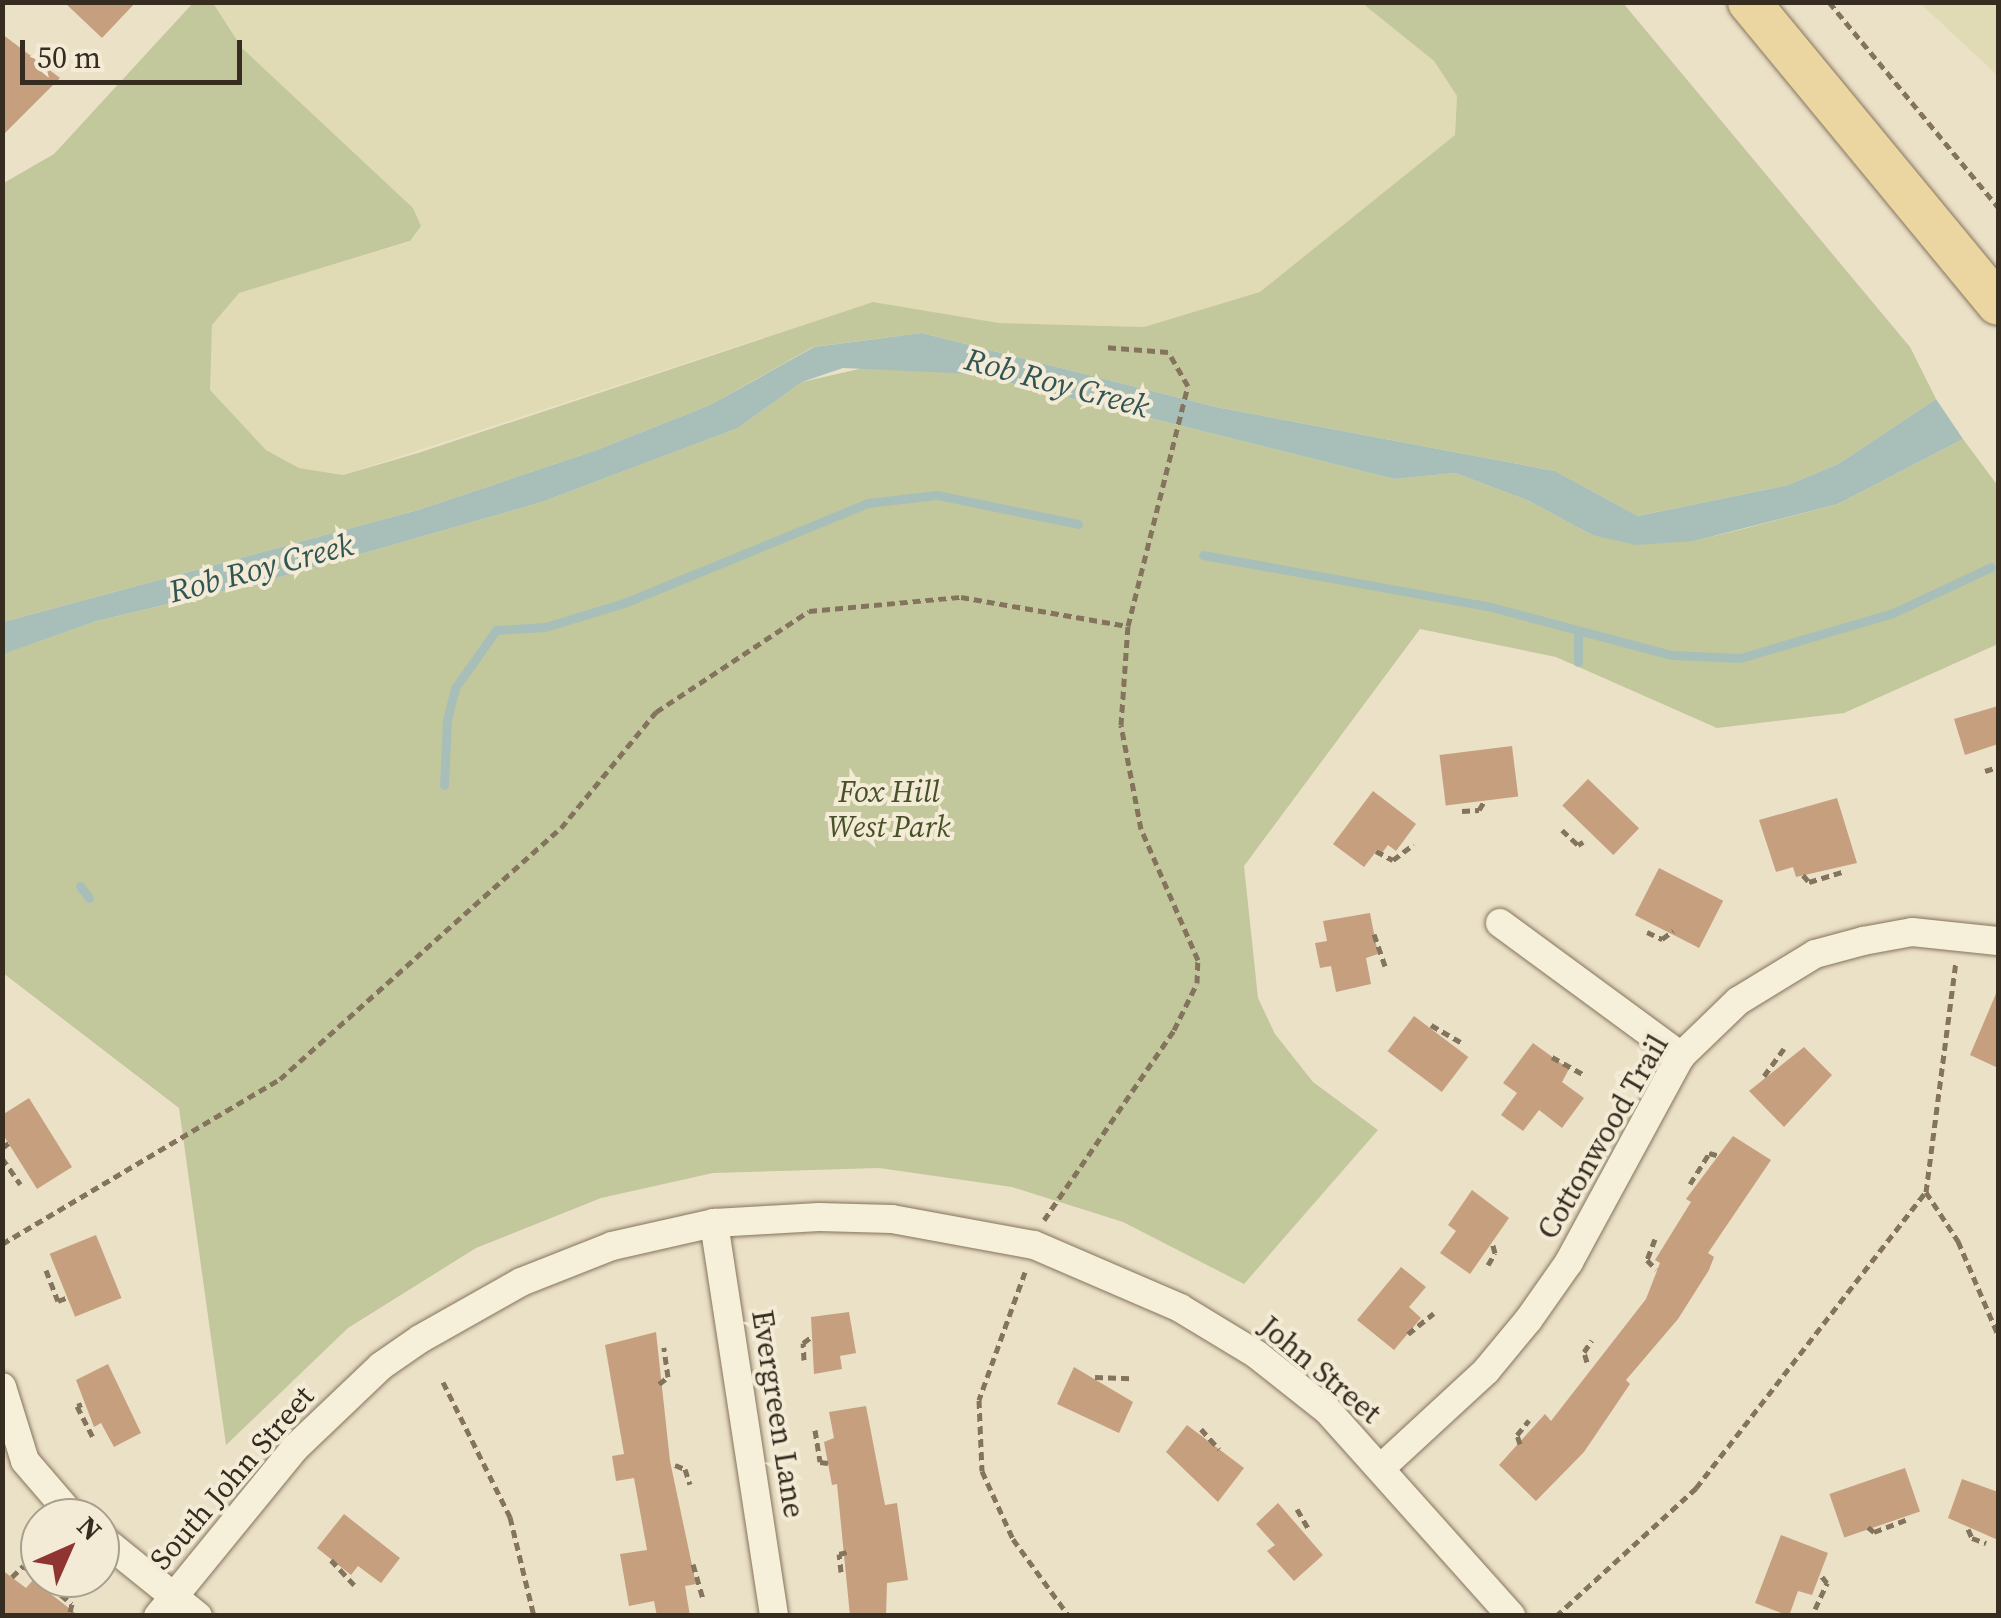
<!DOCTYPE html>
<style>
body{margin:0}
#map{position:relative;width:2001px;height:1618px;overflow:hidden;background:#ebe1c7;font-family:"Source Serif 4",serif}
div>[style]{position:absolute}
.farmland>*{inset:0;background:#e0dab5}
.green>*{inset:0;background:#c2c89b}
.water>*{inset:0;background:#a8bfb9}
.stream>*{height:9px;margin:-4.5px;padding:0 4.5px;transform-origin:4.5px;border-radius:4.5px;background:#a8bfb9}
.building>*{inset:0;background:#c69f7f;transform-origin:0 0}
.path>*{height:5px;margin-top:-2.5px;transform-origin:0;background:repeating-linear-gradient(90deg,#85745d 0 8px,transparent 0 13px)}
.roads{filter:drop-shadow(0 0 2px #85745d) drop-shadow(0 0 2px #85745d)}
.street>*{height:28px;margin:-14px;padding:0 14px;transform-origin:14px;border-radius:14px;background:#f6efd9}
.primary>*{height:42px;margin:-21px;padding:0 21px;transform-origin:21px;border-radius:21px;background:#ebd6a2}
span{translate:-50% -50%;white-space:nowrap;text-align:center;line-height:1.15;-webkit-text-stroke:8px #f3ebd6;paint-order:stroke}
.park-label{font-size:30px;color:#465128;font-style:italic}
.street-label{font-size:30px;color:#372c20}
.water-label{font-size:32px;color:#315554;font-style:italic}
.frame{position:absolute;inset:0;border:5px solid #372c20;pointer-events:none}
.north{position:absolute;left:20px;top:1498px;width:100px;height:100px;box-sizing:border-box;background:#f3ebd6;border:2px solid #a89f8d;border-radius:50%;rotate:45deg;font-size:28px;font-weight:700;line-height:40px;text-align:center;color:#372c20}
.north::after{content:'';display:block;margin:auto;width:35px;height:45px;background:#903432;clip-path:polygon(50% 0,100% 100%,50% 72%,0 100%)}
.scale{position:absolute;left:20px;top:40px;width:222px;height:45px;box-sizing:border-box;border:5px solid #372c20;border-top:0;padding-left:12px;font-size:30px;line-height:35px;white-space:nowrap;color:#372c20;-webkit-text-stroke:8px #f3ebd6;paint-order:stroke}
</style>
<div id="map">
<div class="farmland">
<div style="clip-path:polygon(213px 3px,1362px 3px,1434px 61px,1457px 96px,1455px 135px,1261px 292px,1144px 327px,999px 323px,873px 302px,343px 475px,299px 468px,266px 450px,209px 390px,212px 325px,238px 293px,409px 242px,421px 226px,413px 208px,242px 48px)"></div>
<div style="clip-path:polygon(1920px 3px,1998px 3px,1998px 76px)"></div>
</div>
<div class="green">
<div style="clip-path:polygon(193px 3px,213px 3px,242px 48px,413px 208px,421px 226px,410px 241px,239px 293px,212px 325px,210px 390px,266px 450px,299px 468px,343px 475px,418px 453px,873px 302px,999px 323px,1144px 327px,1260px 292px,1455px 135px,1457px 96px,1434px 61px,1362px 3px,1623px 3px,1910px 347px,1936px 399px,1838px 464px,1788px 485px,1638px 516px,1555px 471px,1216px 407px,922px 333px,813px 347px,710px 405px,594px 451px,418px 510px,3px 622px,2px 184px,54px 154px)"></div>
<div style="clip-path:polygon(872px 366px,974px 374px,1394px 479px,1455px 473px,1527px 500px,1592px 535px,1694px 541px,1747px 528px,1838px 504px,1963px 439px,1998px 486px,1998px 644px,1844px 713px,1717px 728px,1556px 657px,1420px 629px,1244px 866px,1258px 998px,1275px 1034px,1313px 1082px,1378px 1130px,1244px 1284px,1123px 1222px,1012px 1187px,879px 1168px,713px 1173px,601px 1198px,476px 1248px,348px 1328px,226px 1445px,179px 1108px,3px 973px,2px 654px,97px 621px,277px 578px,542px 502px,738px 428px,802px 382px)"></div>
</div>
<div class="water">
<div style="clip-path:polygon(922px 333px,1216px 407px,1555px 471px,1638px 516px,1788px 485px,1838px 464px,1936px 399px,1963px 439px,1838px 504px,1694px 541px,1636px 545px,1592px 535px,1527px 500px,1455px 473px,1394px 479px,974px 374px,843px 368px,802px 382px,738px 428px,542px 502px,277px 578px,97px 621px,3px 654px,3px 622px,418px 510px,594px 451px,710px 405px,814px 347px)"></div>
</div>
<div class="stream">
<div style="left:1203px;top:555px;width:293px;rotate:10.2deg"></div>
<div style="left:1491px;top:607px;width:187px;rotate:14.9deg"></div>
<div style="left:1672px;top:655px;width:68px;rotate:2.5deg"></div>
<div style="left:1740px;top:658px;width:159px;rotate:-16.4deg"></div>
<div style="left:1893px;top:613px;width:108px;rotate:-25.1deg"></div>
<div style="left:1578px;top:631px;width:31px;rotate:90deg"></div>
<div style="left:444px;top:785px;width:65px;rotate:-87.4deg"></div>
<div style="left:447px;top:720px;width:33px;rotate:-76deg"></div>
<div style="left:455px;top:688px;width:71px;rotate:-54.7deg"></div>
<div style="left:496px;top:630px;width:49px;rotate:-3.5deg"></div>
<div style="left:545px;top:627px;width:83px;rotate:-16.9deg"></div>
<div style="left:624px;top:603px;width:264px;rotate:-22.3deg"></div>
<div style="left:868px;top:503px;width:69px;rotate:-6.6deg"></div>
<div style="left:937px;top:495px;width:144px;rotate:11.6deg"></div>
<div style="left:80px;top:886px;width:15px;rotate:53deg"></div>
</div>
<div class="building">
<div style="clip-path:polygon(64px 2px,136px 2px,102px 38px)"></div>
<div style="clip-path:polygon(2px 34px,60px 78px,2px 136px)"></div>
<div style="clip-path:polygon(1998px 706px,1998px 744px,1965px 755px,1954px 719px)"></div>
<div style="left:1512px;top:746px;width:51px;height:73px;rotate:83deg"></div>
<div style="left:1588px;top:779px;width:71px;height:37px;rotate:44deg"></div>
<div style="clip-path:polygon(1373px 791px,1416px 824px,1396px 851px,1388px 845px,1382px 853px,1378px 849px,1364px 867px,1333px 844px)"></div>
<div style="clip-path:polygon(1837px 798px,1857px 863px,1796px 877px,1793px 867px,1776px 872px,1759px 820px)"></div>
<div style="left:1659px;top:868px;width:72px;height:53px;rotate:27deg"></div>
<div style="clip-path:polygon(1370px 913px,1378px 954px,1366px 958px,1371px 984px,1336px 992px,1331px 966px,1320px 968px,1315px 943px,1327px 941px,1323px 921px)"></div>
<div style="clip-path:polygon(1998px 989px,1998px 1068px,1970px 1055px)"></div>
<div style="left:1414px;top:1016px;width:68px;height:44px;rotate:37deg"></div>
<div style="clip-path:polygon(1533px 1043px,1569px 1069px,1562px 1082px,1584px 1098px,1562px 1128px,1539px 1110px,1523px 1131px,1501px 1115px,1517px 1093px,1503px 1083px)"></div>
<div style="clip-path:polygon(1804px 1047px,1832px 1075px,1784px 1127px,1749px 1091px)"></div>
<div style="clip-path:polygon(29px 1098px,72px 1167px,37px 1189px,2px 1133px,2px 1115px)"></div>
<div style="clip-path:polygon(1733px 1136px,1771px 1160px,1708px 1253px,1714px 1257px,1709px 1270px,1678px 1319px,1626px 1380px,1630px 1384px,1584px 1452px,1536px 1501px,1499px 1465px,1545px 1414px,1551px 1421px,1646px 1299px,1660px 1263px,1655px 1260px,1691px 1202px,1686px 1199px)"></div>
<div style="clip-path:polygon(1472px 1190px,1509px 1218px,1470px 1274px,1440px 1253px,1456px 1231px,1448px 1225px)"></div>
<div style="left:96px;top:1235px;width:68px;height:50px;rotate:68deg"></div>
<div style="clip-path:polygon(1401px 1267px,1426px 1287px,1409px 1307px,1421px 1318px,1394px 1350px,1357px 1320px)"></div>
<div style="clip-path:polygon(849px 1312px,856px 1353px,840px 1356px,842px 1369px,814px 1374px,811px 1317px)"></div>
<div style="clip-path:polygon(656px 1332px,670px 1461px,696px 1584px,685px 1586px,690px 1616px,657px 1616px,654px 1601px,629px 1606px,620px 1554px,647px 1550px,634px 1478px,616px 1481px,612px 1456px,624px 1454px,605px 1345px)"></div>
<div style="clip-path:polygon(108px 1364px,141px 1433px,114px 1447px,101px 1423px,94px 1427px,76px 1380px)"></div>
<div style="clip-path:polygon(1074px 1367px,1133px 1402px,1119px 1433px,1057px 1404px)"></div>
<div style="clip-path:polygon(866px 1406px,885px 1505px,897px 1503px,908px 1580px,887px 1583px,886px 1616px,850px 1616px,837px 1484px,832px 1485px,824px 1442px,834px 1438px,829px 1412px)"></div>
<div style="clip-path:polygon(1187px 1425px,1244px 1468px,1218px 1502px,1166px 1452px)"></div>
<div style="left:1905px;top:1468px;width:46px;height:80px;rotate:71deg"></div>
<div style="clip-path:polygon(1962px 1479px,1998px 1492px,1998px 1540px,1948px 1518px)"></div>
<div style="clip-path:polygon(1278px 1503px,1323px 1555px,1294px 1581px,1267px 1551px,1275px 1545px,1256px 1524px)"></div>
<div style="clip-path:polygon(344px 1514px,400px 1558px,381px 1583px,358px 1566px,351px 1575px,317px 1548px)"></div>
<div style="clip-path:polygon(1781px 1535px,1828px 1553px,1812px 1595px,1798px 1591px,1789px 1616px,1755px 1603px)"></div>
<div style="clip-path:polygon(2px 1570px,26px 1588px,33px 1580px,79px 1616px,2px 1616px)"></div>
</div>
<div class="path">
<div style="left:1829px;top:2px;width:266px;rotate:50.5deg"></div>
<div style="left:1985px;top:771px;width:14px;rotate:-17deg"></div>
<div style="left:1462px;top:811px;width:17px;rotate:-3deg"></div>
<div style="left:1479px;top:810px;width:12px;rotate:-59deg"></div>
<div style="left:1562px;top:830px;width:22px;rotate:43deg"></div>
<div style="left:1578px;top:845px;width:6px;rotate:-31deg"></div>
<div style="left:1376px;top:851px;width:19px;rotate:28deg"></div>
<div style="left:1393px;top:860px;width:26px;rotate:-37deg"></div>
<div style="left:1803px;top:875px;width:9px;rotate:49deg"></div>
<div style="left:1809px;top:882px;width:34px;rotate:-17deg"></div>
<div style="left:1647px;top:932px;width:17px;rotate:25deg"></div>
<div style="left:1662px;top:939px;width:14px;rotate:-36deg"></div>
<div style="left:1374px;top:934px;width:34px;rotate:71deg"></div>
<div style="left:1431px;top:1025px;width:34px;rotate:30deg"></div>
<div style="left:1552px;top:1057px;width:35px;rotate:29deg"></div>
<div style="left:1764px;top:1076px;width:34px;rotate:-54deg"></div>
<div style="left:2px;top:1148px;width:9px;rotate:-36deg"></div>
<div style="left:2px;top:1158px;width:32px;rotate:55deg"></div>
<div style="left:1690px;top:1184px;width:36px;rotate:-58deg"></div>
<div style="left:1709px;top:1153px;width:11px;rotate:15deg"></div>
<div style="left:1926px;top:1192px;width:59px;rotate:56.9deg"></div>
<div style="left:1958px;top:1241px;width:102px;rotate:66.9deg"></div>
<div style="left:1044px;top:1220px;width:230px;rotate:-55.6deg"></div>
<div style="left:1174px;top:1030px;width:52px;rotate:-63.9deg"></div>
<div style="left:1197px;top:983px;width:23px;rotate:-88deg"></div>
<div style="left:1198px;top:960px;width:143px;rotate:-113.5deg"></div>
<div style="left:1141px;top:829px;width:106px;rotate:-100.9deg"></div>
<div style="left:1121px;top:725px;width:99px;rotate:-86deg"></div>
<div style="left:1128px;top:626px;width:247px;rotate:-76deg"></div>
<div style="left:1188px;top:386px;width:39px;rotate:-120deg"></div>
<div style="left:1168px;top:352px;width:64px;rotate:-175.5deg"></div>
<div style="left:1655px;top:1239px;width:22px;rotate:111deg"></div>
<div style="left:1647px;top:1260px;width:13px;rotate:45deg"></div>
<div style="left:2px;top:1244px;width:323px;rotate:-30.7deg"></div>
<div style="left:280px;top:1079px;width:377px;rotate:-41.8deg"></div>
<div style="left:561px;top:828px;width:150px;rotate:-50.7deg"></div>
<div style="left:656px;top:712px;width:183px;rotate:-33.4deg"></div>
<div style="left:809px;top:611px;width:153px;rotate:-5.3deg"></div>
<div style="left:961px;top:597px;width:169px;rotate:9.9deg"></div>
<div style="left:1488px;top:1265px;width:14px;rotate:-60deg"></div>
<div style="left:1495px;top:1253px;width:11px;rotate:-105deg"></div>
<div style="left:46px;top:1270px;width:33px;rotate:69deg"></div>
<div style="left:58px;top:1301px;width:9px;rotate:-21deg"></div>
<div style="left:1025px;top:1272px;width:136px;rotate:109.8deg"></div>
<div style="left:979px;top:1400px;width:71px;rotate:87.6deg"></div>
<div style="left:982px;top:1471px;width:75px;rotate:65.5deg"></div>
<div style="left:1013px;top:1539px;width:95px;rotate:54deg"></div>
<div style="left:1408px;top:1334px;width:33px;rotate:-39deg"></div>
<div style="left:804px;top:1360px;width:17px;rotate:-93deg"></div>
<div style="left:803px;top:1343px;width:9px;rotate:-36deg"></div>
<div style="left:1587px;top:1362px;width:10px;rotate:-107deg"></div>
<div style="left:1584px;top:1352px;width:14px;rotate:-56deg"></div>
<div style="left:1095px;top:1377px;width:36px;rotate:2deg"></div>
<div style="left:443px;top:1382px;width:151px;rotate:63.6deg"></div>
<div style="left:510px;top:1517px;width:102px;rotate:76.4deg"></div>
<div style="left:659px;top:1384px;width:11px;rotate:-38deg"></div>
<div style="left:668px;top:1377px;width:30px;rotate:-98deg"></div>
<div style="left:82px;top:1404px;width:5px;rotate:158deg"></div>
<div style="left:77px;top:1406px;width:38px;rotate:63deg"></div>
<div style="left:1201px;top:1429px;width:27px;rotate:48deg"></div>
<div style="left:815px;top:1430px;width:32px;rotate:81deg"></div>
<div style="left:820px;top:1462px;width:8px;rotate:7deg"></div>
<div style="left:1520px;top:1444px;width:9px;rotate:-108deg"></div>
<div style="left:1517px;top:1435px;width:19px;rotate:-51deg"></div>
<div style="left:675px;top:1465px;width:11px;rotate:22deg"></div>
<div style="left:685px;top:1469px;width:16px;rotate:72deg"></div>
<div style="left:1297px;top:1509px;width:22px;rotate:60deg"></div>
<div style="left:1868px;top:1527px;width:8px;rotate:40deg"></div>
<div style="left:1874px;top:1532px;width:34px;rotate:-21deg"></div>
<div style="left:1968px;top:1529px;width:10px;rotate:66deg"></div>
<div style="left:1972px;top:1538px;width:15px;rotate:20deg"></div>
<div style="left:331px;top:1560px;width:35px;rotate:47deg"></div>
<div style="left:693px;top:1564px;width:35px;rotate:74deg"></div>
<div style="left:841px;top:1572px;width:18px;rotate:-96deg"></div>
<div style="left:839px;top:1554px;width:8px;rotate:-14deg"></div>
<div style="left:12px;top:1577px;width:16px;rotate:-45deg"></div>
<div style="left:23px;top:1566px;width:20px;rotate:33deg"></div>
<div style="left:41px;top:1578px;width:40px;rotate:40deg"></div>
<div style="left:72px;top:1604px;width:12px;rotate:104deg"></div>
<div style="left:1815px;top:1609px;width:29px;rotate:-65deg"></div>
<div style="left:1827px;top:1583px;width:11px;rotate:-128deg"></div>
<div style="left:1556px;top:1616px;width:190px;rotate:-42.4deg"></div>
<div style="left:1696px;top:1488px;width:375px;rotate:-52.2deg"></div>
<div style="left:1926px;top:1192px;width:233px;rotate:-82.6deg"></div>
</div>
<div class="roads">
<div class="street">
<div style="left:1500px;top:923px;width:225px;rotate:36.3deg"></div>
<div style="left:714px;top:1223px;width:398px;rotate:81.3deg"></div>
<div style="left:2px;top:1387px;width:77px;rotate:72.7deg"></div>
<div style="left:25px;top:1461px;width:75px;rotate:49.3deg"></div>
<div style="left:1382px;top:1467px;width:142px;rotate:-42.7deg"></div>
<div style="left:1486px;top:1371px;width:67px;rotate:-50.4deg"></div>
<div style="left:1529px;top:1319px;width:70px;rotate:-54.9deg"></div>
<div style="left:1569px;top:1262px;width:234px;rotate:-61.5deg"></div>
<div style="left:1681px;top:1056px;width:79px;rotate:-44deg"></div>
<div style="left:1738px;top:1001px;width:90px;rotate:-31.4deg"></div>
<div style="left:1815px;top:954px;width:50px;rotate:-15.2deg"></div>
<div style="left:1863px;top:941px;width:50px;rotate:-10.4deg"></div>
<div style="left:1912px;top:932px;width:86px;rotate:6deg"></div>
<div style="left:100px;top:1537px;width:126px;rotate:38.9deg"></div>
<div style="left:158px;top:1616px;width:217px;rotate:-50.8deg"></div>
<div style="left:295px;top:1448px;width:119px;rotate:-43.6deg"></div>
<div style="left:381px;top:1366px;width:47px;rotate:-34.7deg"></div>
<div style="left:420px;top:1339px;width:116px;rotate:-29.4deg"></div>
<div style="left:521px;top:1282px;width:98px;rotate:-21.6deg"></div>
<div style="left:612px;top:1246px;width:105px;rotate:-12.7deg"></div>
<div style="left:714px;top:1223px;width:105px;rotate:-3.3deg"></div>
<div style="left:819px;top:1217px;width:73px;rotate:1.6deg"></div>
<div style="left:892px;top:1219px;width:144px;rotate:10.4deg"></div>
<div style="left:1034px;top:1245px;width:159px;rotate:23.3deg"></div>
<div style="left:1180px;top:1308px;width:89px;rotate:31.2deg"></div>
<div style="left:1256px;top:1354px;width:92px;rotate:38.4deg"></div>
<div style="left:1328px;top:1411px;width:275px;rotate:48.2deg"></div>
</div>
<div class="primary">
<div style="left:1749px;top:2px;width:391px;rotate:50.5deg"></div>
</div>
</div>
<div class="park-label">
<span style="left:889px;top:809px">Fox Hill<br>West Park</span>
</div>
<div class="street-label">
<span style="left:1603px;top:1137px;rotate:-60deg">Cottonwood Trail</span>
<span style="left:1320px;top:1370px;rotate:40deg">John Street</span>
<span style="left:778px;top:1414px;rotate:81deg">Evergreen Lane</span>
<span style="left:232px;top:1478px;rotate:-49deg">South John Street</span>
</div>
<div class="water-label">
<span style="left:1057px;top:383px;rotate:15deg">Rob Roy Creek</span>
<span style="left:261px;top:568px;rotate:-15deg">Rob Roy Creek</span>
</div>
<div class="frame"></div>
<div class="north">N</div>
<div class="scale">50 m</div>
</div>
